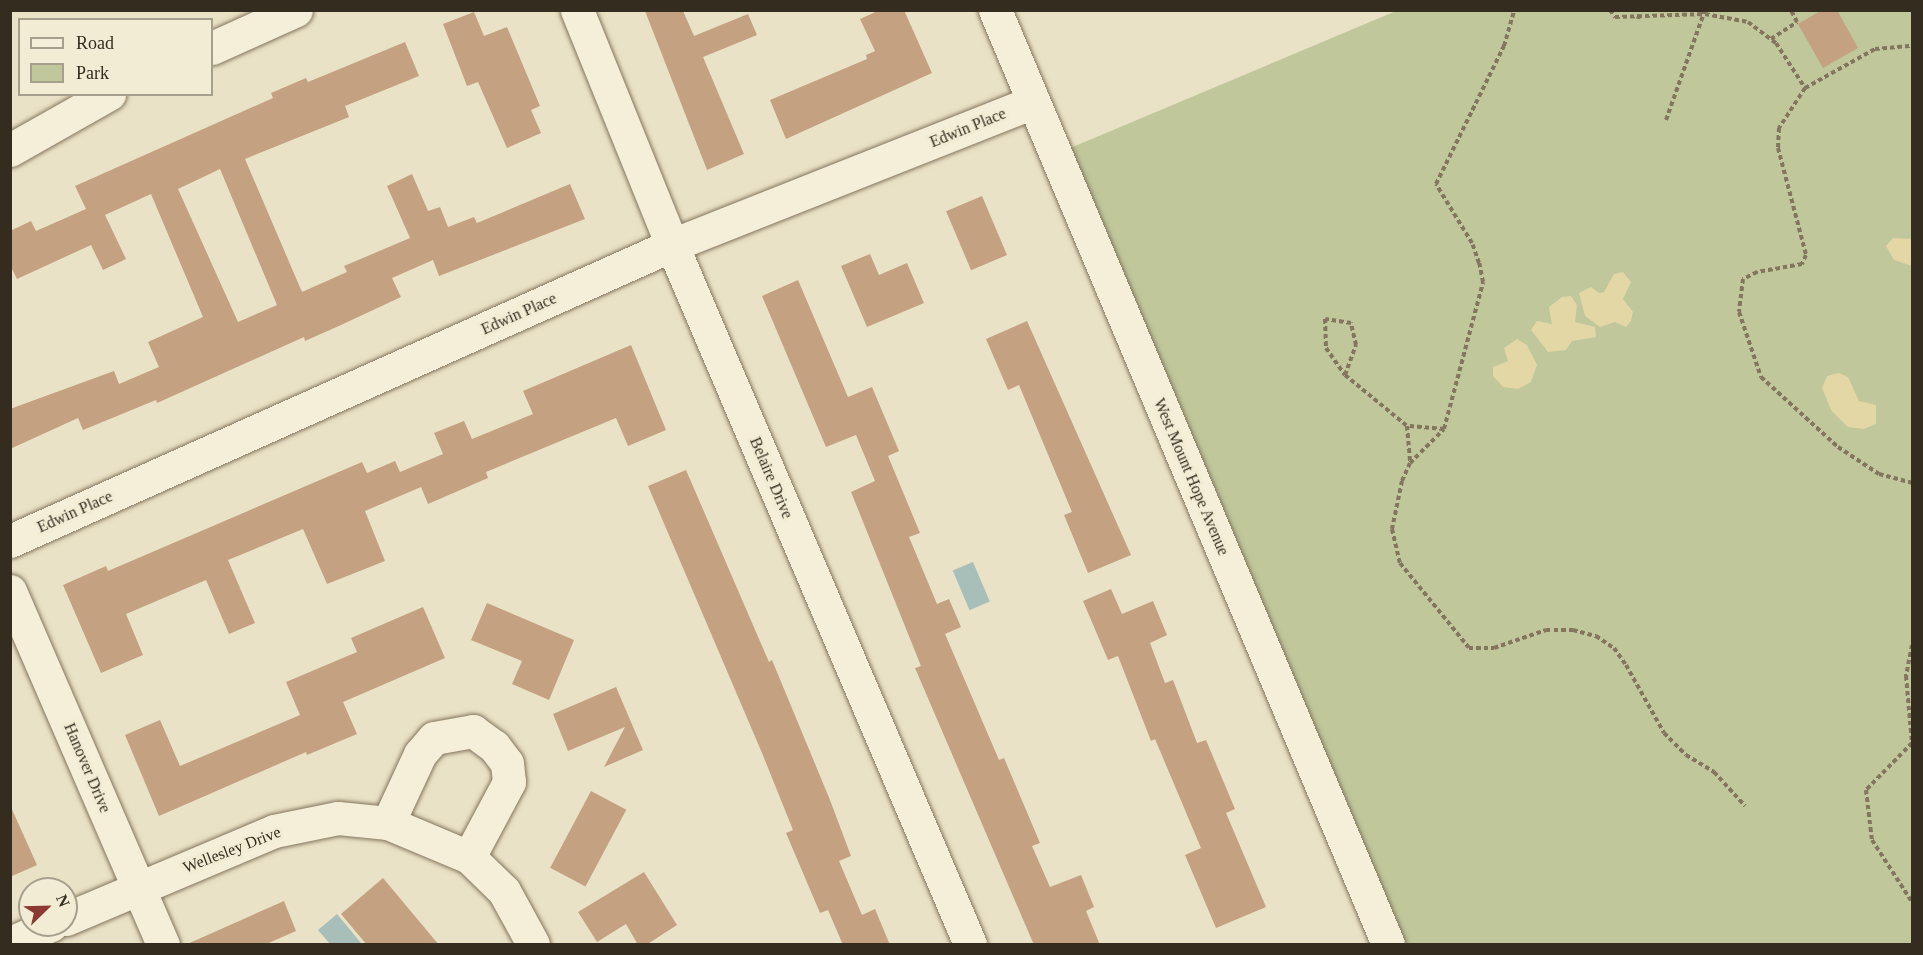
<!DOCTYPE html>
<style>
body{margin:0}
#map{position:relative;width:1923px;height:955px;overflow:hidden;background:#eae2c6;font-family:Georgia,serif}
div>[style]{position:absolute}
.green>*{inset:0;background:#bfc79b}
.sand>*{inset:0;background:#e3d7a6}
.water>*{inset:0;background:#a7beb9;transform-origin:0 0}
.building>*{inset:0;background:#c4a180;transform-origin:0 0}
.path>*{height:4px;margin-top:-2px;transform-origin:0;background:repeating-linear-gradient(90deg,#84755e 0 4.5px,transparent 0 7.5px)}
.roads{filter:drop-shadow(0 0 2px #84755e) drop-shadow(0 0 2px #84755e)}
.minor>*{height:33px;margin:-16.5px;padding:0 16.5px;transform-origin:16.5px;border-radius:16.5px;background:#f5efd9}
span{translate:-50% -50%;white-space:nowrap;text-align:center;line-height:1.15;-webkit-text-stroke:6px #f2ecd5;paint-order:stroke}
.street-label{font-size:16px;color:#352c20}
.frame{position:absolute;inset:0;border:12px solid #352c20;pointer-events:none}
.legend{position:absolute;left:18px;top:18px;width:195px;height:78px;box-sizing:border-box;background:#f2ecd5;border:2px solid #a69f8d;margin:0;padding:8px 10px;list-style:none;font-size:18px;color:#352c20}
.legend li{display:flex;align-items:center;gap:12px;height:30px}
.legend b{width:30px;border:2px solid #a69f8d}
.north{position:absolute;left:18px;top:877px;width:60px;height:60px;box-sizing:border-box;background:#f2ecd5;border:2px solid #a69f8d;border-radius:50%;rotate:67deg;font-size:16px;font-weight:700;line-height:24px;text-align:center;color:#352c20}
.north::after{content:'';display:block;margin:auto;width:21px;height:27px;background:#8d3933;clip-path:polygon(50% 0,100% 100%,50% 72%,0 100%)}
</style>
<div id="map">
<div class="green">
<div style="clip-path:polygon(1396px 11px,1912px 11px,1912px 944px,1386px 944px,1056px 154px)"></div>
</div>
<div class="sand">
<div style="clip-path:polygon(1893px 238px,1912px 239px,1912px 266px,1894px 260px,1886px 246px)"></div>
<div style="clip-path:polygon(1623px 272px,1631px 282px,1623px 299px,1633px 312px,1631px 321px,1626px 327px,1615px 322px,1600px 327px,1585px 316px,1579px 293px,1591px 287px,1599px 293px,1604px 292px,1614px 274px)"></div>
<div style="clip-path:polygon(1571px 296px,1577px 305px,1575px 322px,1595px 327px,1596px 337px,1572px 341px,1566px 350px,1548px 352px,1531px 330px,1537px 321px,1552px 324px,1549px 307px,1562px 297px)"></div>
<div style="clip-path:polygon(1517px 339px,1527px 345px,1537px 365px,1531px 382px,1518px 389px,1503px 387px,1493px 376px,1493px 367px,1508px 361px,1504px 348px)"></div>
<div style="clip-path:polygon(1839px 373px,1848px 377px,1859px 401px,1876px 405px,1876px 424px,1864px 429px,1848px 427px,1831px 410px,1822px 388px,1827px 376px)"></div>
</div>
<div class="water">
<div style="left:973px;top:562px;width:43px;height:22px;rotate:67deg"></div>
<div style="clip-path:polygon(337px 914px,361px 943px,359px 944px,330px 944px,318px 930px)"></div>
</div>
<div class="building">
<div style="clip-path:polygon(880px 10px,904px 10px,932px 73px,786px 139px,770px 100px,867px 59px,866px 55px,875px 51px,860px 19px)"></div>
<div style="clip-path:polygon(1822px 10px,1837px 10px,1858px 48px,1823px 68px,1798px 24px)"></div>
<div style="clip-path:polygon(645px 11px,683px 11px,694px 36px,748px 14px,757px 35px,703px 57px,744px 154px,707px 170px)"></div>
<div style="clip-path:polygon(474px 12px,484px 36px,507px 27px,540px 106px,531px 110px,541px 133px,507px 148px,478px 82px,467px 86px,443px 24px)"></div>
<div style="clip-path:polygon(evenodd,405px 42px,419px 76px,345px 106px,349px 117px,245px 159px,302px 292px,347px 272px,344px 266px,410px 238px,387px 186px,412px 174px,428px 211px,440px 207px,448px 227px,474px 217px,477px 223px,570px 184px,585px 219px,439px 276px,433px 260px,392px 278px,401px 297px,341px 325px,305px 341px,304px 337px,157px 403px,156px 400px,83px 430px,78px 418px,10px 449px,10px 409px,114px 371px,119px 384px,159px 367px,148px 342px,203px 317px,151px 194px,105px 215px,126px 259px,103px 270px,91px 245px,17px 279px,10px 265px,10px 231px,31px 221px,36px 231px,86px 209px,75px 186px,273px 98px,271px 93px,306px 78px,308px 82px,405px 42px,220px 169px,277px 305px,238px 322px,178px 189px,220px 169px)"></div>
<div style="left:982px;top:196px;width:64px;height:39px;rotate:67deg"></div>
<div style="clip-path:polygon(870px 254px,879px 275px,907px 263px,924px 303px,867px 327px,841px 266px)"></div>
<div style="clip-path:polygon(798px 280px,848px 397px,872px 387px,899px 451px,888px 456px,920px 533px,909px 537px,937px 604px,949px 599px,961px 627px,945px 634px,999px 760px,1004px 758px,1040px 843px,1032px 846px,1050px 887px,1081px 875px,1094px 907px,1086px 911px,1100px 945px,1034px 945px,915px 668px,921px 666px,851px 492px,875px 481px,856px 435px,826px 447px,762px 296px)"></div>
<div style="clip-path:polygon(1027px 321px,1131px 555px,1088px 573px,1064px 515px,1072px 512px,1019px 385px,1008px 390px,986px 339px)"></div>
<div style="clip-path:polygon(631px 345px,666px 430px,628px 446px,616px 418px,486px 472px,488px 478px,428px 504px,421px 487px,365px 511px,385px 561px,327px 584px,303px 529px,228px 560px,255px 623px,229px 634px,206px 580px,126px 614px,143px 655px,101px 673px,63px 585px,106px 566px,108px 571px,362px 462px,367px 473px,395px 461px,400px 472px,443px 454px,434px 433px,464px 421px,472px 439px,533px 414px,523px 391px)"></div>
<div style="clip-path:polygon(686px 470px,769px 662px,772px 660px,830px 800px,851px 856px,839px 861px,862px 915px,875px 909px,890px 945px,843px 945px,828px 910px,820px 913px,786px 833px,793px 830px,762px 753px,648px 486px)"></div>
<div style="clip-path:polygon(1111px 589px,1122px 614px,1153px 601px,1167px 635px,1150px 643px,1165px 683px,1173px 680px,1197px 743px,1206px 740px,1235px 809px,1226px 813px,1266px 907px,1216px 928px,1185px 855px,1201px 848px,1155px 739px,1151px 741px,1118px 656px,1108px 660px,1083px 601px)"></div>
<div style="clip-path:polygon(487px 603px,574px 640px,549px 700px,512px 684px,522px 661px,471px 640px)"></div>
<div style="clip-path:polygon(423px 607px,445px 658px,343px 702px,357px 734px,307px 755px,306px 752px,159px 816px,125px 735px,160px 720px,180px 766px,300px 715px,286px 682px,357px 652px,351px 638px)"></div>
<div style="clip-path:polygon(616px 687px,643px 750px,604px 767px,625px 727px,568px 751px,553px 714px)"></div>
<div style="left:591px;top:791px;width:40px;height:87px;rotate:28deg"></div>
<div style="clip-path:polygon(10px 805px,37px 865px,10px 877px)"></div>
<div style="clip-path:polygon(644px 872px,677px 925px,646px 945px,638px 945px,626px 924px,597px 942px,578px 912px)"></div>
<div style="clip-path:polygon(383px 878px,439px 945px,367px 945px,341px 914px)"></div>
<div style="clip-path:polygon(284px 901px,296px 931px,264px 945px,185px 945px)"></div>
</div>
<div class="path">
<div style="left:1610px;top:10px;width:9px;rotate:54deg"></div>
<div style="left:1615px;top:17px;width:90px;rotate:-1.9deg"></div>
<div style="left:1705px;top:14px;width:44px;rotate:10.5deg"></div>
<div style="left:1748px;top:22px;width:35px;rotate:37deg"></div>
<div style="left:1776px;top:43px;width:54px;rotate:57.2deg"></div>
<div style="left:1805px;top:88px;width:48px;rotate:123deg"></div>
<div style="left:1779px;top:128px;width:20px;rotate:93deg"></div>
<div style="left:1778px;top:148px;width:111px;rotate:75.3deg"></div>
<div style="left:1806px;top:255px;width:10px;rotate:114deg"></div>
<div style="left:1802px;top:264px;width:46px;rotate:169.9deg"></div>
<div style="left:1757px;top:272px;width:16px;rotate:153deg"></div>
<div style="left:1743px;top:279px;width:33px;rotate:97deg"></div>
<div style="left:1739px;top:312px;width:69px;rotate:71.3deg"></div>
<div style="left:1761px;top:377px;width:104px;rotate:42.3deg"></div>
<div style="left:1838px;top:447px;width:49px;rotate:33.4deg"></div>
<div style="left:1879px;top:474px;width:34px;rotate:15deg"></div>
<div style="left:1638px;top:19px;width:9px;rotate:-72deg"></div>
<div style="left:1771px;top:39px;width:31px;rotate:-33deg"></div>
<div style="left:1797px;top:22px;width:13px;rotate:-117deg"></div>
<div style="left:1805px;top:88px;width:80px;rotate:-29.1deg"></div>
<div style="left:1875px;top:49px;width:37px;rotate:-5deg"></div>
<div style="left:1666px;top:120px;width:117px;rotate:-70.5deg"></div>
<div style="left:1479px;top:263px;width:21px;rotate:-109deg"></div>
<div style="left:1472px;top:243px;width:69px;rotate:-121.4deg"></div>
<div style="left:1436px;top:184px;width:154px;rotate:-63.8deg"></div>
<div style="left:1504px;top:46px;width:37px;rotate:-74deg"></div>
<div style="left:1345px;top:375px;width:32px;rotate:-70deg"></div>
<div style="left:1356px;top:345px;width:23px;rotate:-103deg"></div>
<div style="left:1351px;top:323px;width:26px;rotate:-171deg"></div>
<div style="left:1325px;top:319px;width:29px;rotate:88deg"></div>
<div style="left:1326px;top:348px;width:33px;rotate:55deg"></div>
<div style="left:1345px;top:375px;width:80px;rotate:39.4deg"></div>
<div style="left:1444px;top:429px;width:37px;rotate:-175deg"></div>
<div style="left:1407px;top:426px;width:37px;rotate:85deg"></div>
<div style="left:1410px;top:463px;width:48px;rotate:-45deg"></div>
<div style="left:1444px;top:429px;width:152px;rotate:-75.1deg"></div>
<div style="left:1483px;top:282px;width:20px;rotate:-101deg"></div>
<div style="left:1410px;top:463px;width:20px;rotate:114deg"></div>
<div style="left:1402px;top:481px;width:49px;rotate:101.8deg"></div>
<div style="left:1392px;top:529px;width:35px;rotate:77deg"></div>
<div style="left:1400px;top:563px;width:109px;rotate:50.9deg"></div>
<div style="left:1469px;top:648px;width:25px"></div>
<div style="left:1494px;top:648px;width:55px;rotate:-19.1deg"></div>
<div style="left:1546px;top:630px;width:27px"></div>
<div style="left:1573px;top:630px;width:24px;rotate:15deg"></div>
<div style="left:1596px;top:636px;width:22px;rotate:34deg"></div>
<div style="left:1614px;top:648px;width:21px;rotate:55deg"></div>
<div style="left:1626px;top:665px;width:78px;rotate:60.8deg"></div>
<div style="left:1664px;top:733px;width:31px;rotate:45deg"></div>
<div style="left:1686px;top:755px;width:33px;rotate:31deg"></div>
<div style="left:1714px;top:772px;width:46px;rotate:47.6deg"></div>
<div style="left:1912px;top:645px;width:32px;rotate:101deg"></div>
<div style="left:1906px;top:676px;width:67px;rotate:84.9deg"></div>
<div style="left:1912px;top:743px;width:66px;rotate:134.4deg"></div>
<div style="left:1866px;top:790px;width:50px;rotate:83.2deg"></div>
<div style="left:1872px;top:840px;width:74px;rotate:57.2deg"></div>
</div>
<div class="roads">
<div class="minor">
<div style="left:577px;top:10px;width:253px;rotate:68deg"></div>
<div style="left:672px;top:245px;width:760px;rotate:66.91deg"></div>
<div style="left:995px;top:10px;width:1013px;rotate:67.18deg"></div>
<div style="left:212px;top:48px;width:92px;rotate:-24.3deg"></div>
<div style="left:10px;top:150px;width:114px;rotate:-29.5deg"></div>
<div style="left:10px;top:541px;width:725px;rotate:-24.09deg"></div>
<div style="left:672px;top:245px;width:388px;rotate:-21.6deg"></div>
<div style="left:10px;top:591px;width:385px;rotate:66.6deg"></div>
<div style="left:388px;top:823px;width:76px;rotate:-65.1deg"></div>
<div style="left:420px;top:754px;width:21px;rotate:-49deg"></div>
<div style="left:434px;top:738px;width:40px;rotate:-10deg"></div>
<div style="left:473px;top:731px;width:26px;rotate:36deg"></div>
<div style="left:494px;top:746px;width:21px;rotate:53deg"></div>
<div style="left:507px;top:763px;width:19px;rotate:84deg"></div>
<div style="left:509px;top:782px;width:85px;rotate:118.1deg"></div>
<div style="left:66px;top:919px;width:226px;rotate:-22.9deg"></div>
<div style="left:274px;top:831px;width:65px;rotate:-11.5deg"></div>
<div style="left:338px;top:818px;width:50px;rotate:5.7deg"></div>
<div style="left:388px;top:823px;width:88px;rotate:22.8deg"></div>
<div style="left:469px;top:857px;width:49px;rotate:44.2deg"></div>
<div style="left:504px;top:891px;width:60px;rotate:61.3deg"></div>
<div style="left:10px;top:943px;width:45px;rotate:-23.7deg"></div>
</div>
</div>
<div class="street-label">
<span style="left:968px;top:128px;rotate:-22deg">Edwin Place</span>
<span style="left:519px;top:314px;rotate:-24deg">Edwin Place</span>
<span style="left:1191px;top:477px;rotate:67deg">West Mount Hope Avenue</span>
<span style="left:771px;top:478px;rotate:67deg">Belaire Drive</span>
<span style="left:75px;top:512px;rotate:-24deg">Edwin Place</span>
<span style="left:87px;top:768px;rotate:67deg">Hanover Drive</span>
<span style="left:232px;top:850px;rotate:-21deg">Wellesley Drive</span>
</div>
<div class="frame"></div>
<ul class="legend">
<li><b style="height:8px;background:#f5efd9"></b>Road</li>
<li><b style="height:16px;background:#bfc79b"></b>Park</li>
</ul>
<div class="north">N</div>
</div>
